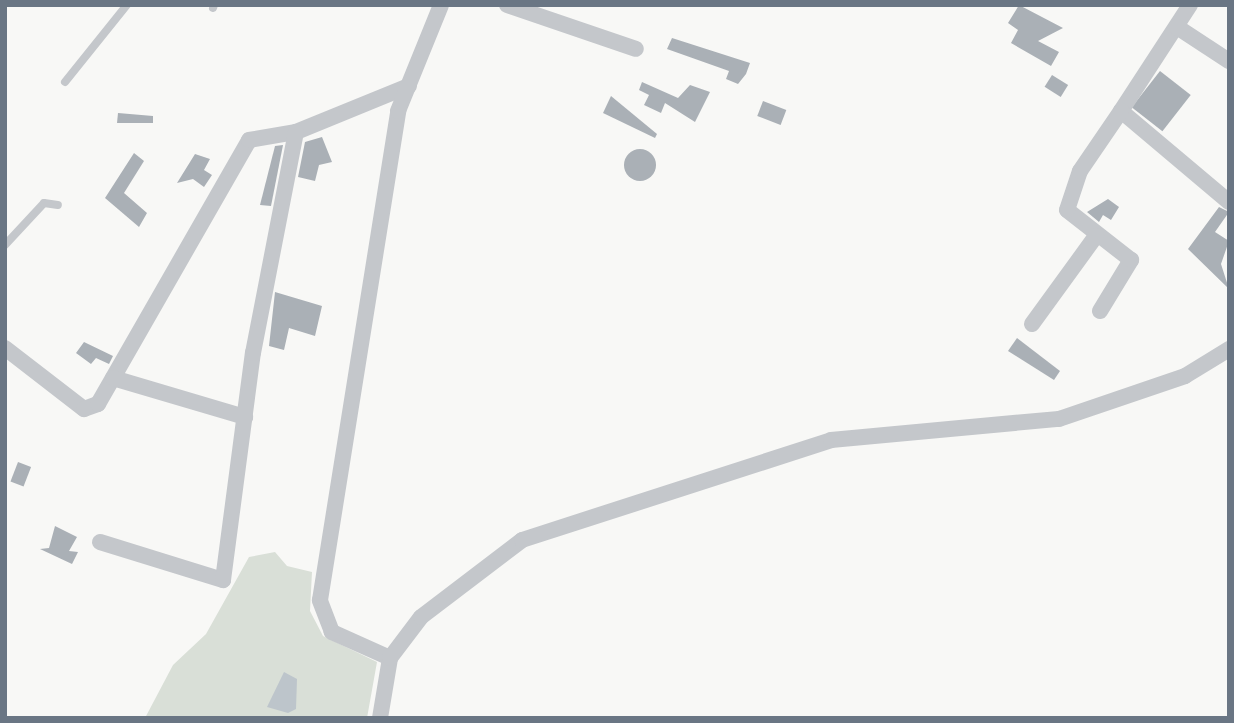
<!DOCTYPE html>
<style>
body{margin:0}
#map{position:relative;width:1234px;height:723px;overflow:hidden;background:#f8f8f6;font-family:"Titillium Web",sans-serif}
div>[style]{position:absolute}
.green>*{inset:0;background:#d9dfd7}
.water>*{inset:0;background:#bdc5cb}
.building>*{inset:0;background:#aab0b6;transform-origin:0 0}
.round{border-radius:50%}
.lane>*{height:8px;margin:-4px;padding:0 4px;transform-origin:4px;border-radius:4px;background:#c4c7cb}
.street>*{height:16px;margin:-8px;padding:0 8px;transform-origin:8px;border-radius:8px;background:#c4c7cb}
span{translate:-50% -50%;white-space:nowrap;text-align:center;line-height:1.15;-webkit-text-stroke:7px #fff;paint-order:stroke}
.frame{position:absolute;inset:0;border:7px solid #6a7684;pointer-events:none}
</style>
<div id="map">
<div class="green">
<div style="clip-path:polygon(275px 552px,287px 566px,312px 572px,310px 611px,323px 636px,377px 662px,367px 718px,145px 718px,173px 665px,206px 634px,249px 557px)"></div>
</div>
<div class="water">
<div style="clip-path:polygon(284px 672px,297px 679px,296px 709px,288px 713px,267px 707px)"></div>
</div>
<div class="building">
<div style="clip-path:polygon(1019px 5px,1063px 28px,1038px 41px,1059px 52px,1051px 66px,1011px 43px,1018px 30px,1008px 23px)"></div>
<div style="clip-path:polygon(672px 38px,750px 63px,746px 74px,738px 84px,726px 79px,729px 71px,667px 49px)"></div>
<div style="left:1160px;top:71px;width:39px;height:46px;rotate:38deg"></div>
<div style="left:1052px;top:75px;width:19px;height:14px;rotate:32deg"></div>
<div style="clip-path:polygon(642px 82px,678px 98px,690px 85px,710px 92px,695px 122px,665px 103px,661px 113px,644px 105px,649px 95px,639px 90px)"></div>
<div style="clip-path:polygon(611px 96px,657px 134px,655px 138px,603px 113px)"></div>
<div style="left:763px;top:101px;width:25px;height:16px;rotate:21deg"></div>
<div style="clip-path:polygon(118px 113px,153px 116px,153px 123px,117px 123px)"></div>
<div style="clip-path:polygon(322px 137px,332px 162px,319px 165px,315px 181px,298px 177px,305px 142px)"></div>
<div style="clip-path:polygon(283px 145px,271px 206px,260px 205px,275px 146px)"></div>
<div class="round" style="left:624px;top:149px;width:32px;height:32px"></div>
<div style="clip-path:polygon(134px 153px,144px 161px,124px 193px,147px 213px,139px 227px,105px 198px)"></div>
<div style="clip-path:polygon(195px 154px,210px 159px,204px 170px,212px 175px,204px 187px,193px 179px,177px 183px)"></div>
<div style="clip-path:polygon(1108px 199px,1119px 207px,1111px 220px,1103px 215px,1099px 222px,1087px 212px)"></div>
<div style="clip-path:polygon(1219px 207px,1229px 212px,1215px 232px,1229px 241px,1221px 264px,1229px 289px,1188px 249px)"></div>
<div style="clip-path:polygon(275px 292px,322px 306px,315px 336px,289px 328px,284px 350px,269px 346px)"></div>
<div style="clip-path:polygon(1017px 338px,1060px 371px,1054px 380px,1008px 351px)"></div>
<div style="clip-path:polygon(84px 342px,113px 356px,109px 364px,96px 358px,91px 364px,76px 353px)"></div>
<div style="left:18px;top:462px;width:14px;height:21px;rotate:21deg"></div>
<div style="clip-path:polygon(55px 526px,77px 537px,69px 551px,78px 552px,72px 564px,40px 549px,49px 548px)"></div>
</div>
<div class="lane">
<div style="left:213px;top:8px;width:3px;rotate:-72deg"></div>
<div style="left:65px;top:82px;width:99px;rotate:-51.2deg"></div>
<div style="left:5px;top:245px;width:57px;rotate:-47.1deg"></div>
<div style="left:44px;top:203px;width:14px;rotate:8deg"></div>
</div>
<div class="street">
<div style="left:507px;top:5px;width:136px;rotate:18.8deg"></div>
<div style="left:1190px;top:5px;width:126px;rotate:123.1deg"></div>
<div style="left:1121px;top:111px;width:141px;rotate:40.1deg"></div>
<div style="left:1177px;top:27px;width:62px;rotate:33.2deg"></div>
<div style="left:1100px;top:311px;width:60px;rotate:-58.7deg"></div>
<div style="left:1131px;top:260px;width:81px;rotate:-142deg"></div>
<div style="left:1067px;top:210px;width:41px;rotate:-71.6deg"></div>
<div style="left:1080px;top:171px;width:73px;rotate:-55.7deg"></div>
<div style="left:1032px;top:324px;width:109px;rotate:-54deg"></div>
<div style="left:5px;top:348px;width:100px;rotate:37.7deg"></div>
<div style="left:84px;top:409px;width:15px;rotate:-20deg"></div>
<div style="left:98px;top:404px;width:304px;rotate:-60.2deg"></div>
<div style="left:249px;top:140px;width:48px;rotate:-9.7deg"></div>
<div style="left:296px;top:132px;width:122px;rotate:-22.2deg"></div>
<div style="left:113px;top:378px;width:138px;rotate:16.5deg"></div>
<div style="left:100px;top:542px;width:129px;rotate:17.2deg"></div>
<div style="left:223px;top:580px;width:229px;rotate:-82.5deg"></div>
<div style="left:253px;top:353px;width:225px;rotate:-79deg"></div>
<div style="left:390px;top:658px;width:64px;rotate:-155.9deg"></div>
<div style="left:332px;top:632px;width:34px;rotate:-111deg"></div>
<div style="left:320px;top:600px;width:495px;rotate:-80.9deg"></div>
<div style="left:398px;top:111px;width:114px;rotate:-67.9deg"></div>
<div style="left:380px;top:718px;width:61px;rotate:-80.5deg"></div>
<div style="left:390px;top:658px;width:51px;rotate:-52.9deg"></div>
<div style="left:421px;top:617px;width:127px;rotate:-37.3deg"></div>
<div style="left:522px;top:540px;width:325px;rotate:-17.9deg"></div>
<div style="left:831px;top:440px;width:229px;rotate:-5.3deg"></div>
<div style="left:1059px;top:419px;width:133px;rotate:-18.8deg"></div>
<div style="left:1185px;top:376px;width:52px;rotate:-31.5deg"></div>
</div>
<div class="frame"></div>
</div>
